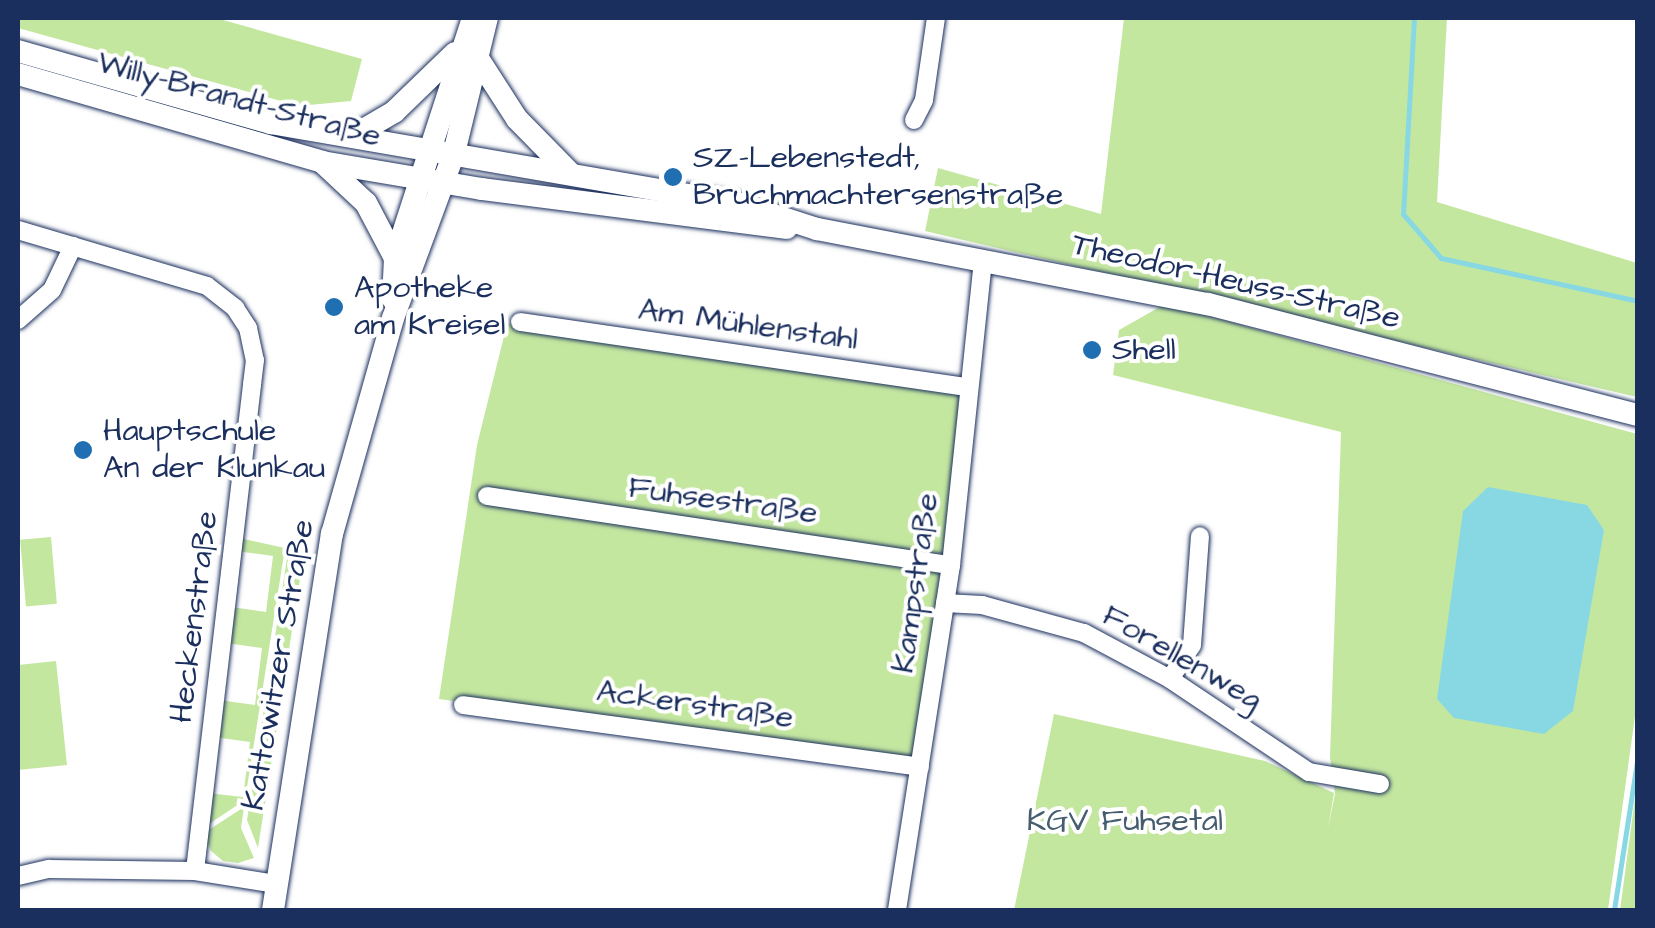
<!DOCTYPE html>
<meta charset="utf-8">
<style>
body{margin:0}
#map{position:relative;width:1655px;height:928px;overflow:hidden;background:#fff;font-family:"Architects Daughter",sans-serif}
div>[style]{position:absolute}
.green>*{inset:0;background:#c4e7a0;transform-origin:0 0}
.water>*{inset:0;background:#88d8e4}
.stream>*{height:5px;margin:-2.5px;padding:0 2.5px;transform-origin:2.5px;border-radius:2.5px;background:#88d8e4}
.roads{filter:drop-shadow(0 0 2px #1b2f5e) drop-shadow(0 0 2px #1b2f5e)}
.street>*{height:18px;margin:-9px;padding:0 9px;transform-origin:9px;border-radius:9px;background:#fff}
.secondary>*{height:22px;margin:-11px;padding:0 11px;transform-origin:11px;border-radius:11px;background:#fff}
.dots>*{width:28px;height:28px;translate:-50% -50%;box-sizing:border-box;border:5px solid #fff;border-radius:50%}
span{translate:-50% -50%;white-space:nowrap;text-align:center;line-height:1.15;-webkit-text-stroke:8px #fff;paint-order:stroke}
.street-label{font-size:32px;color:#1b2f5e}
.poi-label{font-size:32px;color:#1b2f5e}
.left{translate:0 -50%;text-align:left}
.park-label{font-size:32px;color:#455d6e}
.frame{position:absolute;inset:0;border:20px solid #1b2f5e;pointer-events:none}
</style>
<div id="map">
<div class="green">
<div style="clip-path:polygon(18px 18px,216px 18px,362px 59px,351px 101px,299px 106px,18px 28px)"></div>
<div style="clip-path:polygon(1124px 18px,1447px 18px,1437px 202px,1637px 263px,1637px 397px,925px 231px,938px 168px,1101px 214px)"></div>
<div style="clip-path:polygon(1165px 304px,1637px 434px,1638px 695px,1608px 910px,1014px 910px,1054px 714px,1265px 761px,1334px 793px,1328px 828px,1335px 794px,1330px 757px,1341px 432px,1113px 375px,1119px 330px)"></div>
<div style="clip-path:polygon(520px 322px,968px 387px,920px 767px,439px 699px,477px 445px,507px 324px)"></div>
<div style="left:51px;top:537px;width:67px;height:31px;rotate:85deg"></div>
<div style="clip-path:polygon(239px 538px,285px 548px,245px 800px,203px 828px,207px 793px,243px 797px,250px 742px,214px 737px,219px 700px,255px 705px,262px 648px,226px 643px,231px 607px,266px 612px,273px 556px,237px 551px)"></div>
<div style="clip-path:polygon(303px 543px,305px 547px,258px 848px,247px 820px,287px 558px)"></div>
<div style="clip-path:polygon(56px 661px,67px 765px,18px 770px,18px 665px)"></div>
<div style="clip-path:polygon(1637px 783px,1637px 910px,1620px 910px)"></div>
<div style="clip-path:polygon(244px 807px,241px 828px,254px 858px,238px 863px,223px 861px,211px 851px,204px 833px)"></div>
</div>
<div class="water">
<div style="clip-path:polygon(1488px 487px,1587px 505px,1604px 530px,1573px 711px,1544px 734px,1454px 718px,1437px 699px,1463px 511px)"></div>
</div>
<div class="stream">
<div style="left:1414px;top:18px;width:196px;rotate:93.2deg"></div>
<div style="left:1403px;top:214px;width:58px;rotate:49.2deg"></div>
<div style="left:1441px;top:258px;width:202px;rotate:12.3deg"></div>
<div style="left:1614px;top:910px;width:157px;rotate:-81.2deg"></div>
</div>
<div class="roads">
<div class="street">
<div style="left:914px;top:120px;width:22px;rotate:-63deg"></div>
<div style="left:924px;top:100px;width:83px;rotate:-81.7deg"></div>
<div style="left:18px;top:230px;width:197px;rotate:16.5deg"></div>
<div style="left:207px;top:286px;width:36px;rotate:38deg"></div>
<div style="left:235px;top:308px;width:24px;rotate:57deg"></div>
<div style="left:248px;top:328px;width:33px;rotate:78deg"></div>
<div style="left:255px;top:360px;width:25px;rotate:97deg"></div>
<div style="left:252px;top:385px;width:489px;rotate:96.7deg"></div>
<div style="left:18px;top:320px;width:45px;rotate:-41.4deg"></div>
<div style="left:52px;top:290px;width:49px;rotate:-64.5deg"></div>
<div style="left:520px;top:322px;width:453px;rotate:8.3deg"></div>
<div style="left:487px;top:496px;width:469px;rotate:8.5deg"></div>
<div style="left:945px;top:603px;width:37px;rotate:3deg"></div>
<div style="left:982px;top:605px;width:106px;rotate:15.4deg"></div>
<div style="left:1084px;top:633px;width:98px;rotate:28.1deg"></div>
<div style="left:1170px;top:679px;width:167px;rotate:33.8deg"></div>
<div style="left:1309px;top:772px;width:72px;rotate:9.6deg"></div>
<div style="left:1170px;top:679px;width:40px;rotate:-57.1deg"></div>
<div style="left:1192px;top:645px;width:109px;rotate:-85.8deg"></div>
<div style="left:463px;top:705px;width:461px;rotate:7.7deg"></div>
<div style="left:18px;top:876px;width:32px;rotate:-13deg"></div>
<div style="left:49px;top:869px;width:146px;rotate:0.8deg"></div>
<div style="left:195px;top:871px;width:81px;rotate:9.2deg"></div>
<div style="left:897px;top:910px;width:349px;rotate:-81.1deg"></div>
<div style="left:951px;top:565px;width:306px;rotate:-84deg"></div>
</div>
<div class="secondary">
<div style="left:18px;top:51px;width:263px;rotate:15.9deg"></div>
<div style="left:271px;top:123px;width:476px;rotate:9.8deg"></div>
<div style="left:740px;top:204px;width:81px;rotate:18deg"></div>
<div style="left:817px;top:229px;width:398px;rotate:10.9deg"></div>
<div style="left:1208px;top:304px;width:444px;rotate:14.5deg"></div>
<div style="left:479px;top:60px;width:70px;rotate:57.2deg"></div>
<div style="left:517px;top:119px;width:76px;rotate:45.5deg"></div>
<div style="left:18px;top:74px;width:316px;rotate:16.1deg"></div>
<div style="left:322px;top:162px;width:162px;rotate:9.6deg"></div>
<div style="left:482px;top:189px;width:307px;rotate:7.3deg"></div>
<div style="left:353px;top:136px;width:48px;rotate:-30.3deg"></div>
<div style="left:394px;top:112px;width:85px;rotate:-44deg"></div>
<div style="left:322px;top:162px;width:60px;rotate:43deg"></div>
<div style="left:366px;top:203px;width:62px;rotate:62.2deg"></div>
<div style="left:393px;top:299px;width:41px;rotate:-87.2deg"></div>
<div style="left:395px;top:258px;width:252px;rotate:-72deg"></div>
<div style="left:273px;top:910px;width:381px;rotate:-81.1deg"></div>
<div style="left:332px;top:534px;width:224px;rotate:-74.2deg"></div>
<div style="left:393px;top:318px;width:176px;rotate:-69.7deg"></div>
<div style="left:454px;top:153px;width:139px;rotate:-76.3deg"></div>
</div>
</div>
<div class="dots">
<div style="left:673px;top:177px;background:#1f6fb2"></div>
<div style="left:334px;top:307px;background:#1f6fb2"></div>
<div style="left:1092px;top:350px;background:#1f6fb2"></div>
<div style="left:83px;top:450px;background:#1f6fb2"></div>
</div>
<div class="street-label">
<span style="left:239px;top:100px;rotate:15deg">Willy-Brandt-Straße</span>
<span style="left:1236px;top:282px;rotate:13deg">Theodor-Heuss-Straße</span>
<span style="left:748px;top:325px;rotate:8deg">Am Mühlenstahl</span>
<span style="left:723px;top:501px;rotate:8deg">Fuhsestraße</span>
<span style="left:916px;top:583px;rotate:-82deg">Kampstraße</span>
<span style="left:195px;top:617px;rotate:-83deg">Heckenstraße</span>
<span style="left:1182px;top:658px;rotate:30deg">Forellenweg</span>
<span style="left:279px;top:665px;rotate:-80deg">Kattowitzer Straße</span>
<span style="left:695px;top:705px;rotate:8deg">Ackerstraße</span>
</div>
<div class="poi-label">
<span class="left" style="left:693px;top:177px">SZ-Lebenstedt,<br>Bruchmachtersenstraße</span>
<span class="left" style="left:354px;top:307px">Apotheke<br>am Kreisel</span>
<span class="left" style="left:1112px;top:350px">Shell</span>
<span class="left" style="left:103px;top:450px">Hauptschule<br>An der Klunkau</span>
</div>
<div class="park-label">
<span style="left:1125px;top:821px">KGV Fuhsetal</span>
</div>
<div class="frame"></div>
</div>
